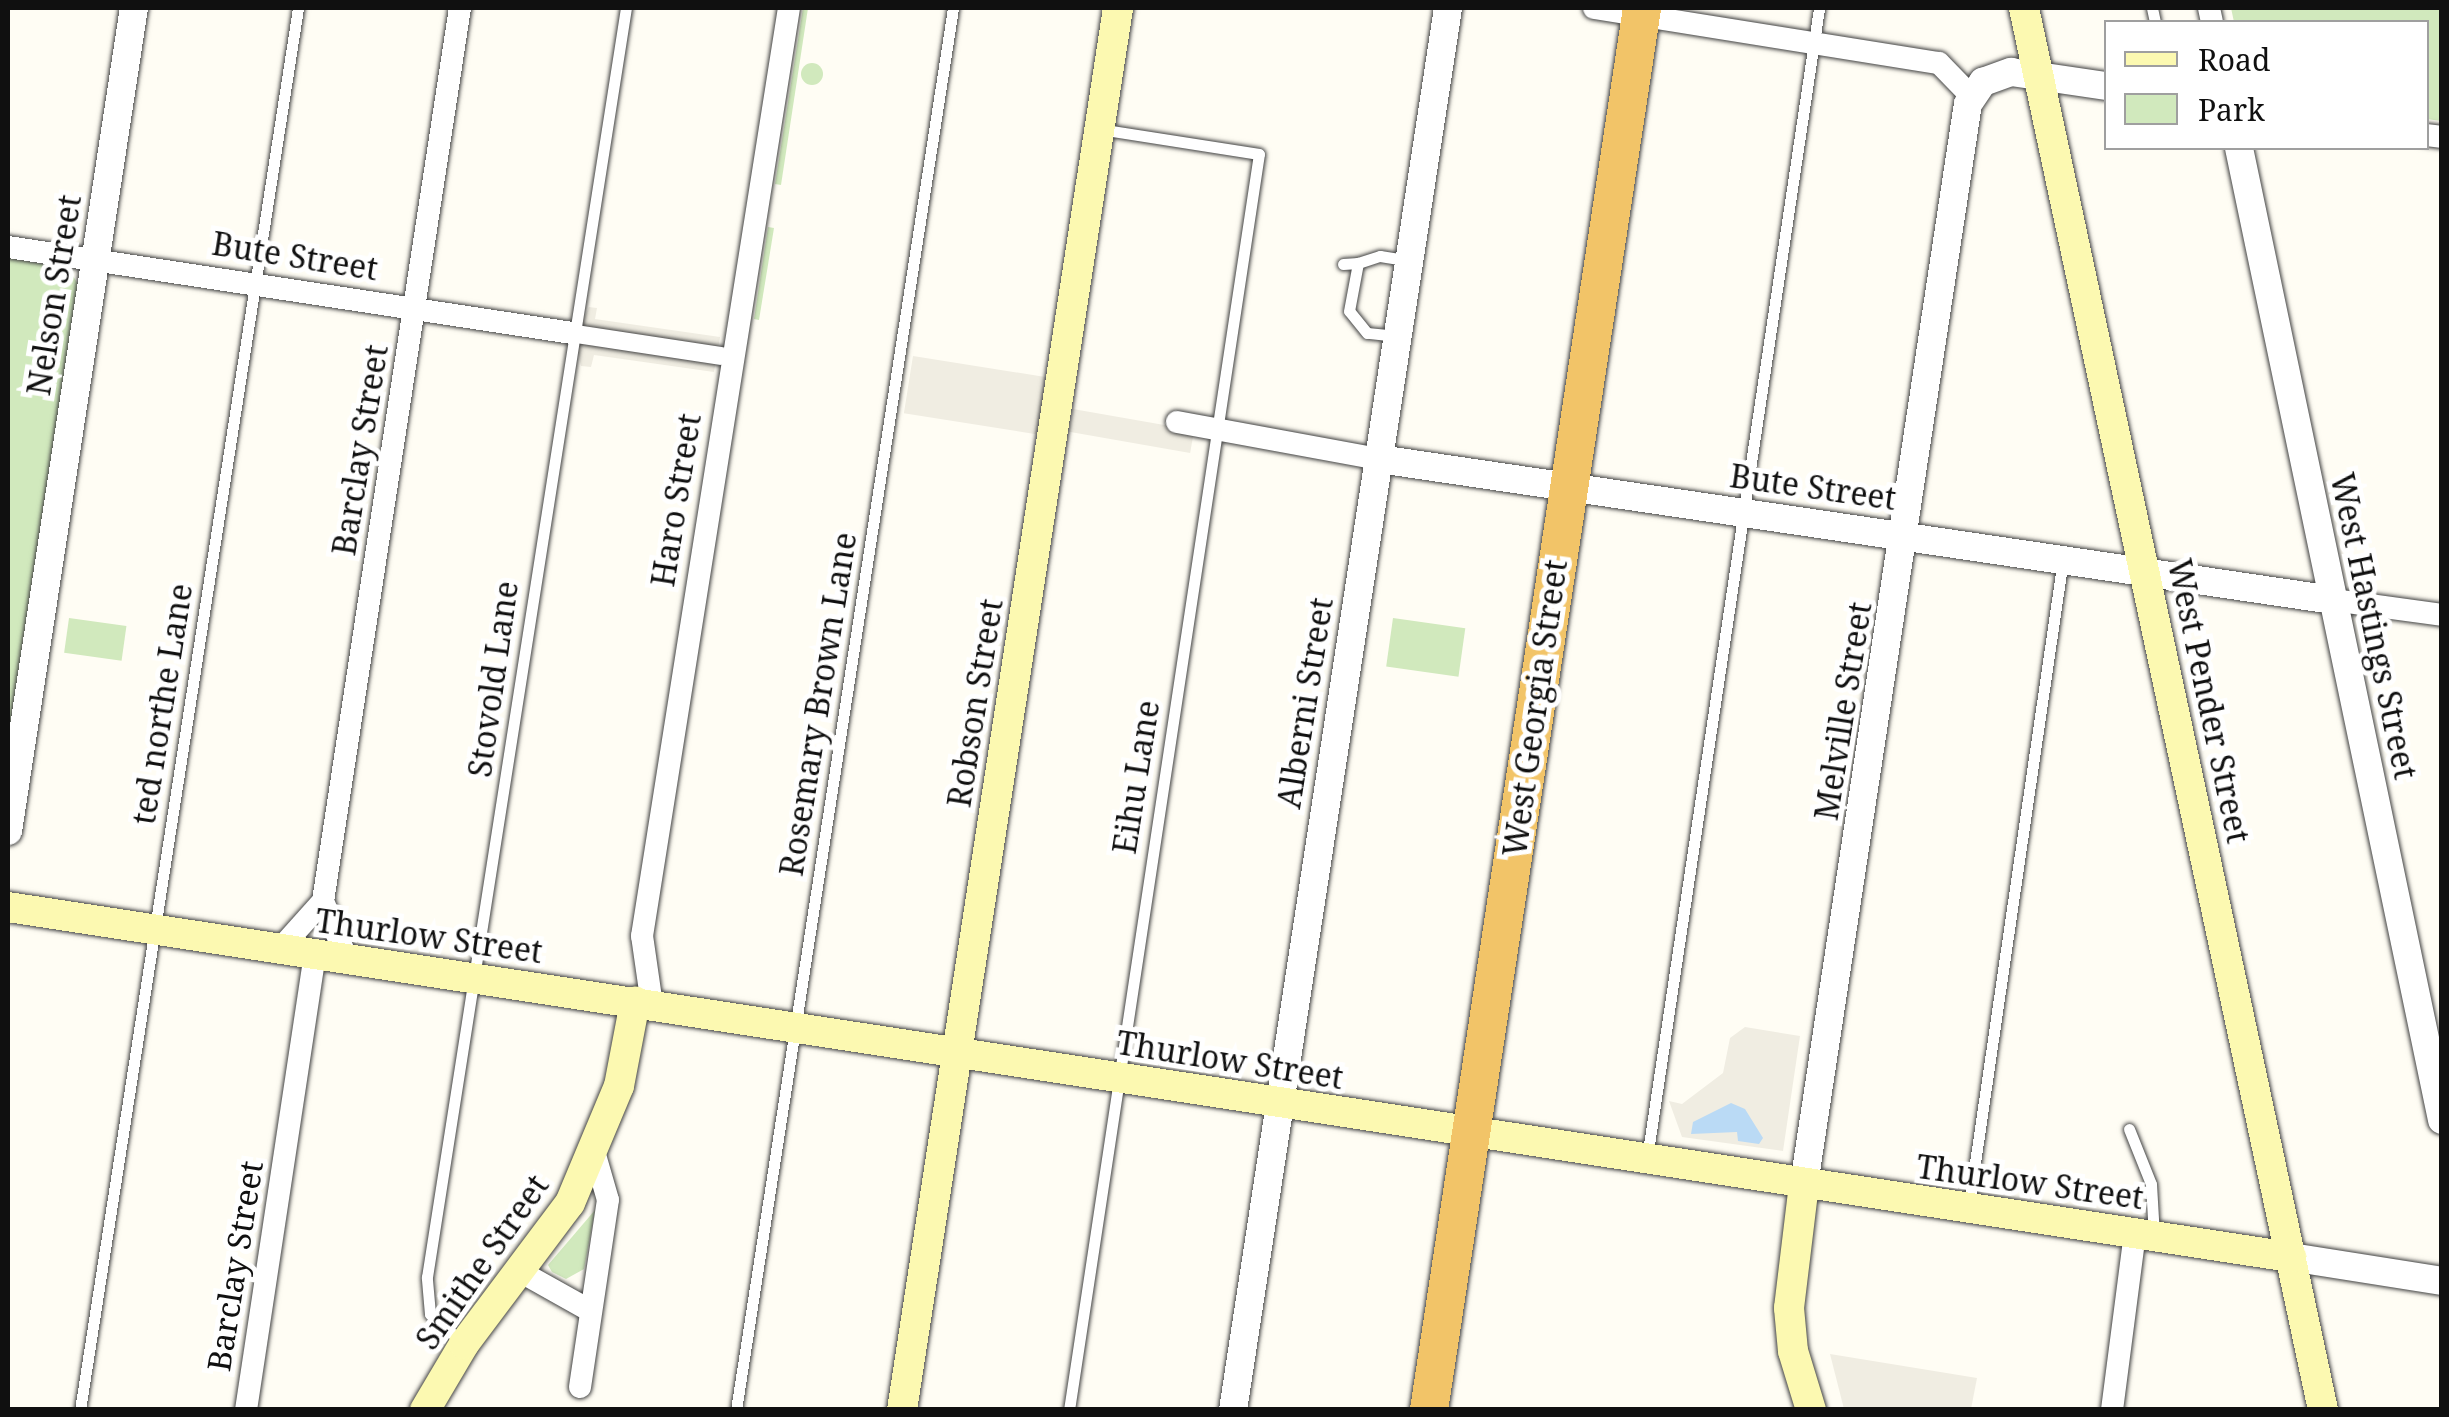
<!DOCTYPE html>
<style>
body{margin:0}
#map{position:relative;width:2449px;height:1417px;overflow:hidden;background:#fffdf4;font-family:"Noto Serif",serif}
div>[style]{position:absolute}
.green>*{inset:0;background:#d1e9bd;transform-origin:0 0}
.round{border-radius:50%}
.plaza>*{inset:0;background:#f0ede2;transform-origin:0 0}
.water>*{inset:0;background:#badaf5}
.roads{filter:drop-shadow(0 0 2px #434343) drop-shadow(0 0 2px #434343)}
.service>*{height:11px;margin:-5.5px;padding:0 5.5px;transform-origin:5.5px;border-radius:5.5px;background:#fff}
.pedestrian>*{height:18px;margin:-9px;padding:0 9px;transform-origin:9px;border-radius:9px;background:#fff}
.minor>*{height:22px;margin:-11px;padding:0 11px;transform-origin:11px;border-radius:11px;background:#fff}
.tertiary>*{height:28px;margin:-14px;padding:0 14px;transform-origin:14px;border-radius:14px;background:#fff}
.secondary>*{height:30px;margin:-15px;padding:0 15px;transform-origin:15px;border-radius:15px;background:#fcf9b1}
.trunk>*{height:38px;margin:-19px;padding:0 19px;transform-origin:19px;border-radius:19px;background:#f2c468}
span{translate:-50% -50%;white-space:nowrap;text-align:center;line-height:1.15;-webkit-text-stroke:10px #fff;paint-order:stroke}
.street-label{font-size:32px;color:#101010}
.frame{position:absolute;inset:0;border:10px solid #101010;pointer-events:none}
.legend{position:absolute;left:2104px;top:20px;width:325px;height:130px;box-sizing:border-box;background:#fff;border:2px solid #9f9f9f;margin:0;padding:12px 18px;list-style:none;font-size:30px;color:#101010}
.legend li{display:flex;align-items:center;gap:20px;height:50px}
.legend b{width:50px;border:2px solid #9f9f9f}
</style>
<div id="map">
<div class="green">
<div style="clip-path:polygon(803px 8px,808px 8px,781px 185px,775px 184px)"></div>
<div style="clip-path:polygon(2231px 8px,2441px 8px,2441px 121px,2427px 119px,2426px 22px,2234px 22px)"></div>
<div class="round" style="left:801px;top:63px;width:22px;height:22px"></div>
<div style="clip-path:polygon(768px 227px,774px 228px,759px 320px,754px 319px)"></div>
<div style="clip-path:polygon(8px 258px,68px 268px,78px 284px,8px 746px)"></div>
<div style="left:69px;top:618px;width:58px;height:35px;rotate:8deg"></div>
<div style="left:1393px;top:618px;width:73px;height:49px;rotate:8deg"></div>
<div style="clip-path:polygon(595px 1210px,584px 1269px,566px 1279px,552px 1272px,548px 1265px)"></div>
</div>
<div class="plaza">
<div style="clip-path:polygon(589px 307px,597px 308px,595px 319px,720px 337px,714px 372px,594px 355px,591px 367px,581px 366px,575px 339px)"></div>
<div style="left:913px;top:356px;width:137px;height:58px;rotate:9deg"></div>
<div style="left:1073px;top:409px;width:123px;height:23px;rotate:10deg"></div>
<div style="clip-path:polygon(1745px 1027px,1800px 1036px,1783px 1151px,1682px 1137px,1669px 1101px,1682px 1104px,1723px 1073px,1730px 1038px)"></div>
<div style="clip-path:polygon(1830px 1354px,1977px 1378px,1971px 1409px,1844px 1409px)"></div>
</div>
<div class="water">
<div style="clip-path:polygon(1731px 1103px,1745px 1109px,1763px 1138px,1759px 1144px,1738px 1141px,1737px 1132px,1691px 1134px,1693px 1122px)"></div>
</div>
<div class="roads">
<div class="service">
<div style="left:2152px;top:8px;width:14px;rotate:78deg"></div>
<div style="left:1343px;top:264px;width:15px;rotate:-4deg"></div>
<div style="left:1397px;top:336px;width:30px;rotate:-174deg"></div>
<div style="left:1367px;top:333px;width:28px;rotate:-129deg"></div>
<div style="left:1349px;top:311px;width:49px;rotate:-79.4deg"></div>
<div style="left:1358px;top:263px;width:23px;rotate:-18deg"></div>
<div style="left:1380px;top:256px;width:30px;rotate:9deg"></div>
<div style="left:2129px;top:1129px;width:59px;rotate:68.2deg"></div>
<div style="left:2151px;top:1184px;width:52px;rotate:86.7deg"></div>
<div style="left:1647px;top:1158px;width:1163px;rotate:-81.49deg"></div>
<div style="left:1969px;top:1204px;width:652px;rotate:-81.71deg"></div>
<div style="left:463px;top:1343px;width:44px;rotate:-138.7deg"></div>
<div style="left:430px;top:1314px;width:37px;rotate:-95deg"></div>
<div style="left:427px;top:1277px;width:1285px;rotate:-81.09deg"></div>
<div style="left:80px;top:1410px;width:1419px;rotate:-81.16deg"></div>
<div style="left:736px;top:1410px;width:1419px;rotate:-81.2deg"></div>
<div style="left:1069px;top:1410px;width:1270px;rotate:-81.4deg"></div>
<div style="left:1259px;top:154px;width:161px;rotate:-171.1deg"></div>
</div>
<div class="pedestrian">
<div style="left:576px;top:334px;width:147px;rotate:8.6deg"></div>
</div>
<div class="minor">
<div style="left:1594px;top:8px;width:349px;rotate:9.1deg"></div>
<div style="left:1939px;top:63px;width:47px;rotate:45.9deg"></div>
<div style="left:2209px;top:8px;width:14px;rotate:78deg"></div>
<div style="left:2426px;top:135px;width:16px;rotate:7deg"></div>
<div style="left:8px;top:247px;width:571px;rotate:8.67deg"></div>
<div style="left:1177px;top:422px;width:205px;rotate:10.4deg"></div>
<div style="left:2333px;top:600px;width:110px;rotate:7.8deg"></div>
<div style="left:323px;top:901px;width:63px;rotate:67.5deg"></div>
<div style="left:280px;top:949px;width:64px;rotate:-48.1deg"></div>
<div style="left:323px;top:901px;width:903px;rotate:-81.28deg"></div>
<div style="left:652px;top:1005px;width:70px;rotate:-98.2deg"></div>
<div style="left:642px;top:936px;width:940px;rotate:-81deg"></div>
<div style="left:521px;top:1272px;width:78px;rotate:29.2deg"></div>
<div style="left:580px;top:1387px;width:189px;rotate:-81.5deg"></div>
<div style="left:608px;top:1200px;width:47px;rotate:-106.1deg"></div>
<div style="left:246px;top:1410px;width:460px;rotate:-81.4deg"></div>
<div style="left:2112px;top:1410px;width:178px;rotate:-82.6deg"></div>
</div>
<div class="tertiary">
<div style="left:2239px;top:148px;width:993px;rotate:78.2deg"></div>
<div style="left:1379px;top:459px;width:964px;rotate:8.41deg"></div>
<div style="left:8px;top:831px;width:833px;rotate:-81.3deg"></div>
<div style="left:1804px;top:1184px;width:1092px;rotate:-81.37deg"></div>
<div style="left:1968px;top:104px;width:27px;rotate:-56deg"></div>
<div style="left:1983px;top:82px;width:30px;rotate:-20deg"></div>
<div style="left:2011px;top:72px;width:96px;rotate:8.4deg"></div>
<div style="left:2291px;top:1257px;width:153px;rotate:9deg"></div>
<div style="left:1233px;top:1410px;width:1418px;rotate:-81.28deg"></div>
</div>
<div class="secondary">
<div style="left:2024px;top:8px;width:1434px;rotate:77.96deg"></div>
<div style="left:8px;top:907px;width:2310px;rotate:8.72deg"></div>
<div style="left:1804px;top:1184px;width:125px;rotate:96.9deg"></div>
<div style="left:1789px;top:1308px;width:43px;rotate:84.7deg"></div>
<div style="left:1793px;top:1351px;width:62px;rotate:73deg"></div>
<div style="left:425px;top:1410px;width:77px;rotate:-59.4deg"></div>
<div style="left:464px;top:1344px;width:176px;rotate:-53.1deg"></div>
<div style="left:570px;top:1203px;width:127px;rotate:-67.3deg"></div>
<div style="left:619px;top:1086px;width:86px;rotate:-79.2deg"></div>
<div style="left:902px;top:1410px;width:1419px;rotate:-81.24deg"></div>
</div>
<div class="trunk">
<div style="left:1429px;top:1410px;width:1418px;rotate:-81.36deg"></div>
</div>
</div>
<div class="street-label">
<span style="left:295px;top:256px;rotate:9deg">Bute Street</span>
<span style="left:54px;top:295px;rotate:-81deg">Nelson Street</span>
<span style="left:360px;top:450px;rotate:-81deg">Barclay Street</span>
<span style="left:1813px;top:487px;rotate:8deg">Bute Street</span>
<span style="left:676px;top:500px;rotate:-81deg">Haro Street</span>
<span style="left:2374px;top:626px;rotate:78deg">West Hastings Street</span>
<span style="left:493px;top:679px;rotate:-82deg">Stovold Lane</span>
<span style="left:2209px;top:701px;rotate:78deg">West Pender Street</span>
<span style="left:975px;top:703px;rotate:-81deg">Robson Street</span>
<span style="left:1305px;top:703px;rotate:-81deg">Alberni Street</span>
<span style="left:162px;top:704px;rotate:-81deg">ted northe Lane</span>
<span style="left:818px;top:704px;rotate:-81deg">Rosemary Brown Lane</span>
<span style="left:1535px;top:708px;rotate:-82deg">West Georgia Street</span>
<span style="left:1843px;top:711px;rotate:-81deg">Melville Street</span>
<span style="left:1136px;top:777px;rotate:-81deg">Eihu Lane</span>
<span style="left:429px;top:936px;rotate:8deg">Thurlow Street</span>
<span style="left:1230px;top:1060px;rotate:9deg">Thurlow Street</span>
<span style="left:2030px;top:1182px;rotate:8deg">Thurlow Street</span>
<span style="left:482px;top:1262px;rotate:-55deg">Smithe Street</span>
<span style="left:235px;top:1266px;rotate:-81deg">Barclay Street</span>
</div>
<div class="frame"></div>
<ul class="legend">
<li><b style="height:12px;background:#fcf9b1"></b>Road</li>
<li><b style="height:28px;background:#d1e9bd"></b>Park</li>
</ul>
</div>
